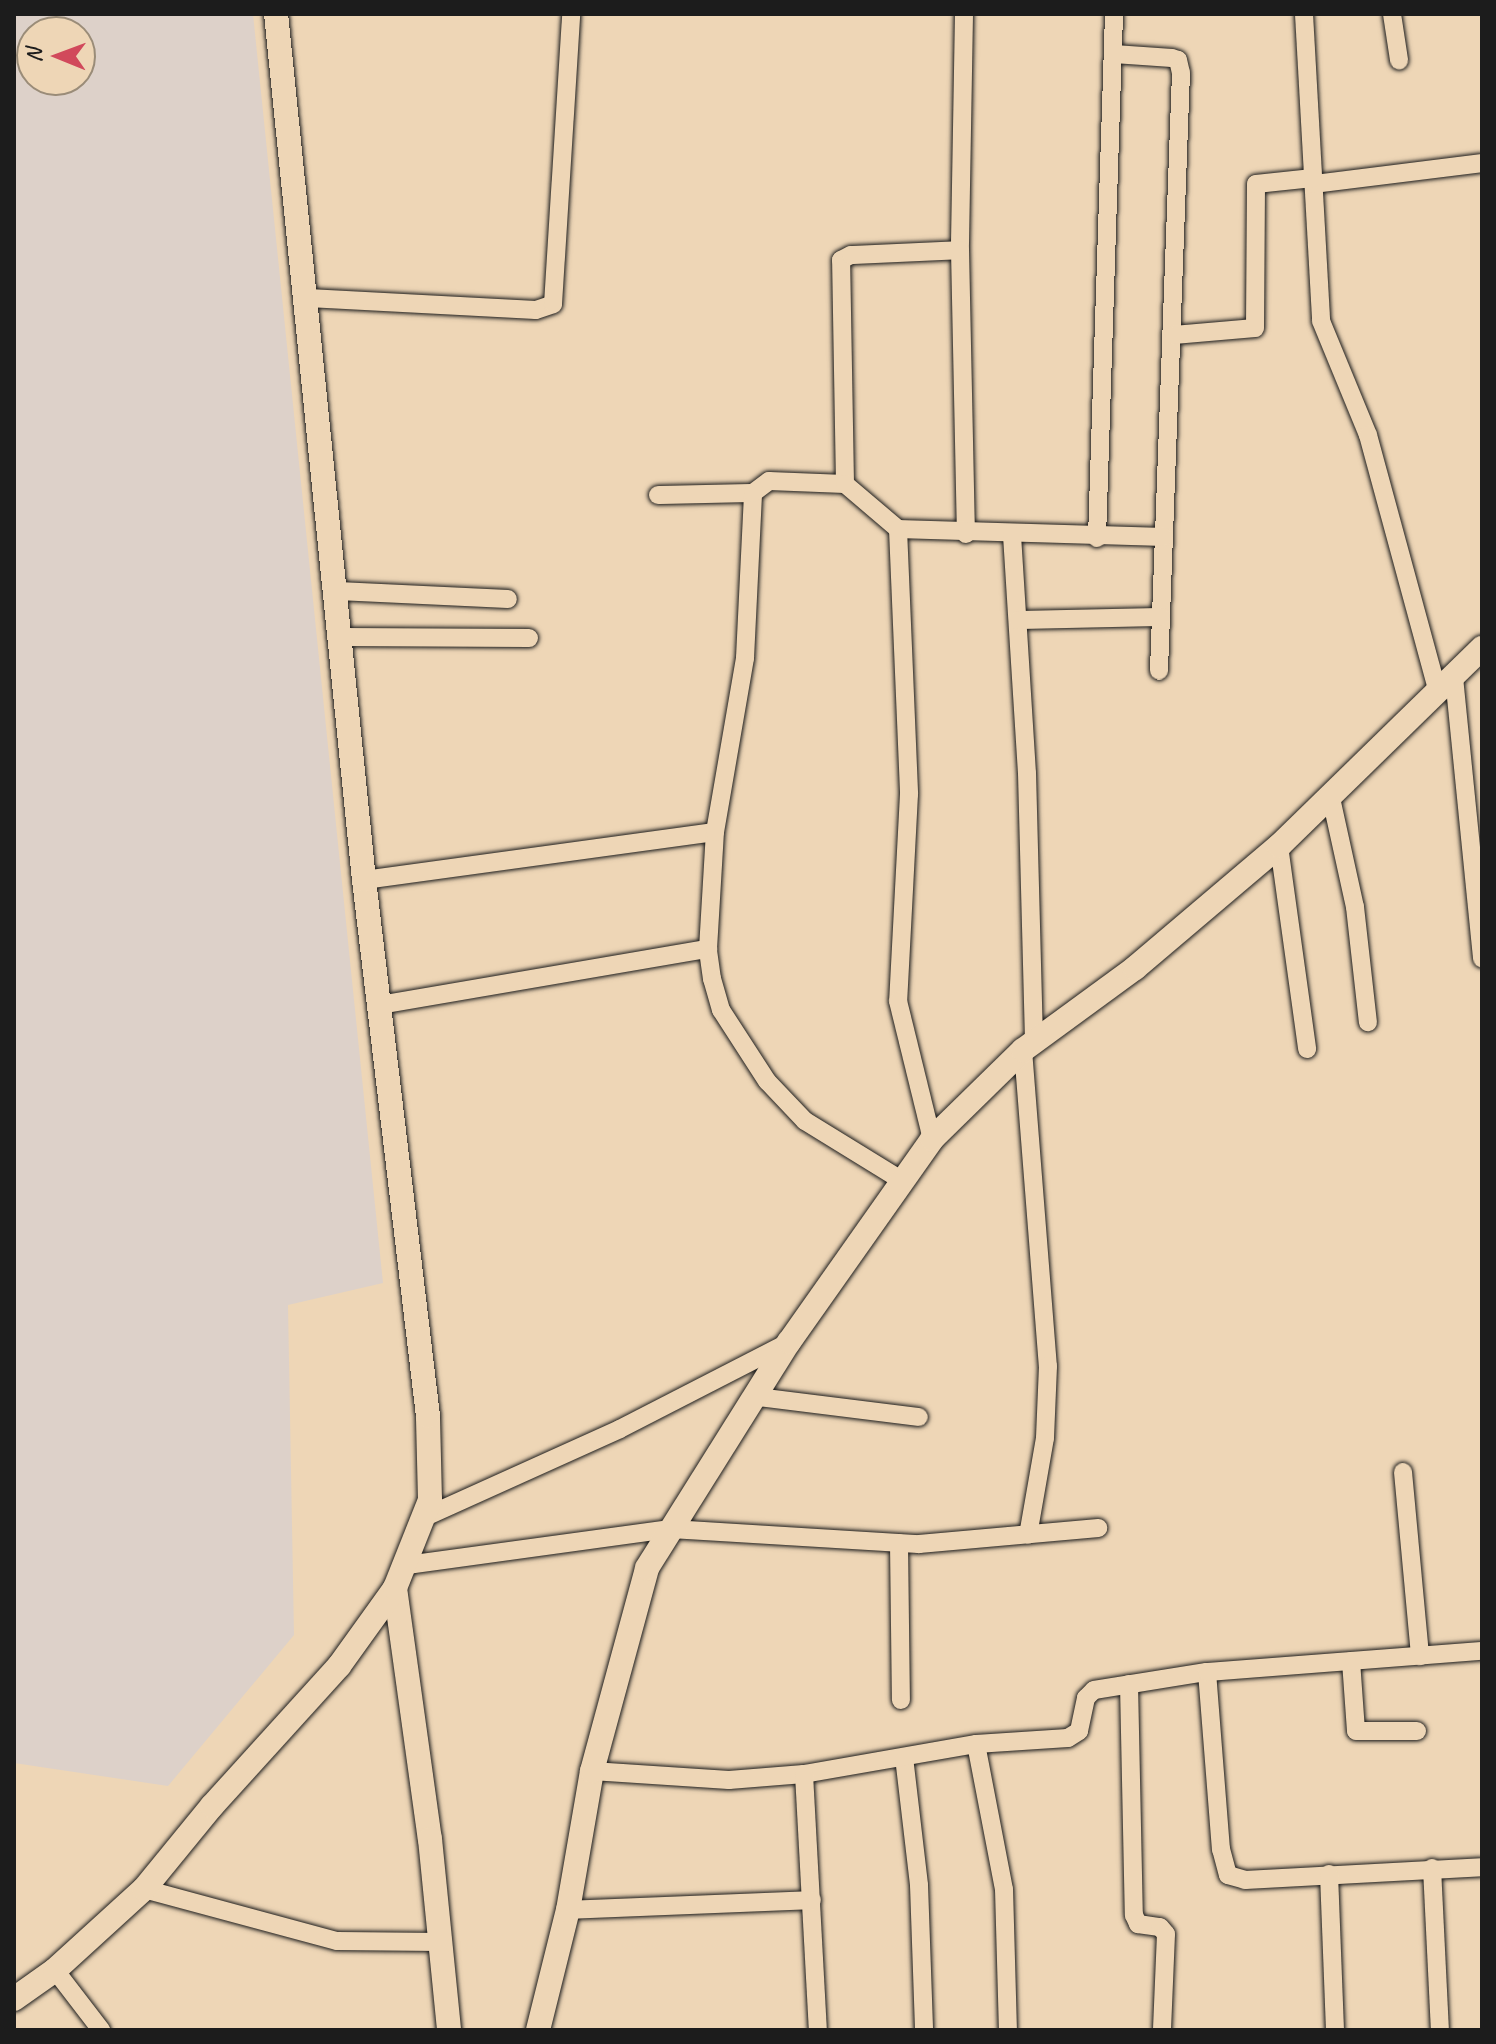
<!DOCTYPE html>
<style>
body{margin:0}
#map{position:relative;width:1496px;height:2044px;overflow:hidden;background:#eed6b6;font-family:Caveat,sans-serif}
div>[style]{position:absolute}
.built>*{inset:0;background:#ddd1c9}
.roads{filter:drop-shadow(0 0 2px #1c1c1c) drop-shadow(0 0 2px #1c1c1c)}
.street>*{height:18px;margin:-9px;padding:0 9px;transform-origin:9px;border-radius:9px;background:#eed6b6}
.secondary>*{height:24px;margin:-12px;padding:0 12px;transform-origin:12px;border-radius:12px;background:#eed6b6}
span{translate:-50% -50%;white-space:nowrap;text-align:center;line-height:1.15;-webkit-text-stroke:6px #eed6b6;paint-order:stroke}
.frame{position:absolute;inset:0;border:16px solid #1c1c1c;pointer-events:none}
.north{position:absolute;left:16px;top:16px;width:80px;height:80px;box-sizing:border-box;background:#eed6b6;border:2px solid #9a8c78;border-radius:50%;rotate:271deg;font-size:22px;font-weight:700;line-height:32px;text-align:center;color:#1c1c1c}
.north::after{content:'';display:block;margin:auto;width:28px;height:36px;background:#d1495b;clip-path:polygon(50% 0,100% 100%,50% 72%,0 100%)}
</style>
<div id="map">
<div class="built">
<div style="clip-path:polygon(evenodd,14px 14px,253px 14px,383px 1283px,288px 1305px,294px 1635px,168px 1786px,14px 1763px,14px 14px,32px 32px,80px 32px,80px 80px,32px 80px,32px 32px)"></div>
</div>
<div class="roads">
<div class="street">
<div style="left:964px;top:14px;width:236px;rotate:91deg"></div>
<div style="left:960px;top:250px;width:284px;rotate:88.8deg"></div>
<div style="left:1304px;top:14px;width:307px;rotate:86.8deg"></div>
<div style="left:1321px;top:321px;width:123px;rotate:67.6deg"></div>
<div style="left:1368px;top:435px;width:267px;rotate:74.8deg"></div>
<div style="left:1392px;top:14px;width:47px;rotate:81.3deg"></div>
<div style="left:1114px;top:54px;width:58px;rotate:3.9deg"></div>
<div style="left:1172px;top:58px;width:6px;rotate:18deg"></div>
<div style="left:1178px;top:60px;width:13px;rotate:77deg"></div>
<div style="left:1181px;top:73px;width:598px;rotate:92.11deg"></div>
<div style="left:1314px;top:184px;width:169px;rotate:-7.1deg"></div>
<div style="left:308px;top:298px;width:228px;rotate:3deg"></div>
<div style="left:536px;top:310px;width:18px;rotate:-19deg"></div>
<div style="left:553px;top:304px;width:291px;rotate:-86.4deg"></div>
<div style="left:1174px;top:335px;width:81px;rotate:-4.9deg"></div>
<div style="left:1255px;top:328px;width:144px;rotate:-89.6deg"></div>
<div style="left:1256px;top:184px;width:57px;rotate:-6deg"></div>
<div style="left:845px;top:484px;width:224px;rotate:-91deg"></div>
<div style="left:841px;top:260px;width:11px;rotate:-27deg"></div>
<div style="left:851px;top:255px;width:109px;rotate:-2.6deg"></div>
<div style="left:658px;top:495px;width:95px;rotate:-1.2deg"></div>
<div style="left:898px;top:529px;width:266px;rotate:1.7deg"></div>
<div style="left:1012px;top:535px;width:238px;rotate:86.4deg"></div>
<div style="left:1027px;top:773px;width:269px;rotate:88.5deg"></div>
<div style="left:1097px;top:538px;width:524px;rotate:-88.14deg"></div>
<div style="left:338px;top:591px;width:170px;rotate:2.7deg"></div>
<div style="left:1018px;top:620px;width:143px;rotate:-1.2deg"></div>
<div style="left:342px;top:637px;width:187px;rotate:0.3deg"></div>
<div style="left:1454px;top:677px;width:283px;rotate:84.3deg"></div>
<div style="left:1331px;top:798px;width:112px;rotate:77.6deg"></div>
<div style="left:1355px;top:907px;width:116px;rotate:83.6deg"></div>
<div style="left:1279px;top:846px;width:205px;rotate:82.1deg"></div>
<div style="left:364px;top:880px;width:354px;rotate:-7.8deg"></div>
<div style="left:379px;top:1005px;width:334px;rotate:-9.7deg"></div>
<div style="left:1023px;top:1050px;width:317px;rotate:85.5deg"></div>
<div style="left:1048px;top:1366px;width:72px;rotate:92.4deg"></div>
<div style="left:1045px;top:1438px;width:98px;rotate:99.9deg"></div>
<div style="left:901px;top:1180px;width:113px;rotate:-148.4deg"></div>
<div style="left:805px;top:1121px;width:55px;rotate:-133.5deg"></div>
<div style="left:767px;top:1081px;width:85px;rotate:-122.9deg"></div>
<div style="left:721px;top:1010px;width:32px;rotate:-106deg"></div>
<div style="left:712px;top:979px;width:30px;rotate:-98deg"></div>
<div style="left:708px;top:949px;width:117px;rotate:-86.6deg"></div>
<div style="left:715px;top:832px;width:177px;rotate:-80.2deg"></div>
<div style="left:745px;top:658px;width:165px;rotate:-87.2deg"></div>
<div style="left:753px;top:493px;width:20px;rotate:-37deg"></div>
<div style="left:769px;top:481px;width:76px;rotate:2.3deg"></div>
<div style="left:845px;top:484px;width:70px;rotate:40.3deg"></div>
<div style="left:898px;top:529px;width:265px;rotate:87.6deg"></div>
<div style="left:909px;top:794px;width:207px;rotate:93deg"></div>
<div style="left:898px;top:1001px;width:142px;rotate:76.2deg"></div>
<div style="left:758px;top:1397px;width:162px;rotate:7.1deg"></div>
<div style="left:1403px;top:1472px;width:185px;rotate:84.7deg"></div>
<div style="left:425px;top:1517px;width:214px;rotate:-24.3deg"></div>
<div style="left:620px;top:1429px;width:190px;rotate:-27.2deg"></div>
<div style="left:899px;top:1543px;width:157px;rotate:89.3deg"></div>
<div style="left:407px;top:1565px;width:266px;rotate:-7.8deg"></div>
<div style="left:671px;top:1529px;width:248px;rotate:3.5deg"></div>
<div style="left:919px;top:1544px;width:180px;rotate:-5.1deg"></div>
<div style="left:1351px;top:1661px;width:70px;rotate:85.9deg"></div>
<div style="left:1356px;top:1731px;width:61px"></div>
<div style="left:1207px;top:1672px;width:178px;rotate:85.5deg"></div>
<div style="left:1221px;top:1849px;width:27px;rotate:75deg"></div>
<div style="left:1228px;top:1875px;width:18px;rotate:16deg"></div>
<div style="left:1245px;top:1880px;width:237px;rotate:-3.1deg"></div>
<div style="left:1129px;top:1684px;width:231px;rotate:88.8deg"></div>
<div style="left:1134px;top:1915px;width:10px;rotate:66deg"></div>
<div style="left:1138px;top:1924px;width:22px;rotate:8deg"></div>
<div style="left:1160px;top:1927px;width:9px;rotate:49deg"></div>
<div style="left:1166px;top:1934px;width:96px;rotate:92.4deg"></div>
<div style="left:976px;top:1744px;width:148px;rotate:79.1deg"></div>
<div style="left:1004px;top:1889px;width:141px;rotate:88.4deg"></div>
<div style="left:904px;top:1757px;width:129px;rotate:83.3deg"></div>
<div style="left:919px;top:1885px;width:145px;rotate:88deg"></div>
<div style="left:592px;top:1771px;width:137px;rotate:3.8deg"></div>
<div style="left:729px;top:1780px;width:75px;rotate:-4.6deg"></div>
<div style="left:804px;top:1774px;width:175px;rotate:-9.9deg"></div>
<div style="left:976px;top:1744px;width:92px;rotate:-3.7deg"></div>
<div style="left:1068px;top:1738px;width:13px;rotate:-32deg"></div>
<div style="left:1079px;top:1731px;width:34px;rotate:-78deg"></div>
<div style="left:1086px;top:1698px;width:11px;rotate:-45deg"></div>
<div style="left:1094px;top:1690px;width:114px;rotate:-9.1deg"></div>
<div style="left:1207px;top:1672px;width:276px;rotate:-4.4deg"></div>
<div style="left:804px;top:1774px;width:256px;rotate:86.9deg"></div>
<div style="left:1432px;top:1868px;width:162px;rotate:87.2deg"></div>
<div style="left:1329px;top:1874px;width:156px;rotate:87.8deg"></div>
<div style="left:144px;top:1889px;width:200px;rotate:15.1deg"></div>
<div style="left:337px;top:1941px;width:103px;rotate:0.6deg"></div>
<div style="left:568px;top:1910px;width:244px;rotate:-2.3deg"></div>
<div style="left:55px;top:1970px;width:76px;rotate:52.5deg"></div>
</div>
<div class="secondary">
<div style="left:395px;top:1588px;width:253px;rotate:82.1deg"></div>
<div style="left:430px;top:1839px;width:192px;rotate:84.3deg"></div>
<div style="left:14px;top:1999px;width:50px;rotate:-35.3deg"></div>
<div style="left:55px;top:1970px;width:120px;rotate:-42.3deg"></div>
<div style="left:144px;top:1889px;width:107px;rotate:-50.7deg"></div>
<div style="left:212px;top:1806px;width:189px;rotate:-47.8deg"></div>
<div style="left:339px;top:1666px;width:96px;rotate:-54.3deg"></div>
<div style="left:395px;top:1588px;width:95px;rotate:-68.3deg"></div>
<div style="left:430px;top:1500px;width:84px;rotate:-91.4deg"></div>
<div style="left:428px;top:1416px;width:540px;rotate:-96.81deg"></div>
<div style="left:364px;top:880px;width:870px;rotate:-95.8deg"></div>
<div style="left:538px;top:2030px;width:124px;rotate:-76deg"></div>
<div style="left:568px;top:1910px;width:141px;rotate:-80.2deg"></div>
<div style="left:592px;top:1771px;width:210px;rotate:-74.8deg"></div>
<div style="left:647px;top:1568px;width:267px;rotate:-57.9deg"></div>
<div style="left:789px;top:1342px;width:248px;rotate:-54.8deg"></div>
<div style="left:932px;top:1139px;width:127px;rotate:-44.4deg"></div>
<div style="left:1023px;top:1050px;width:139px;rotate:-36.2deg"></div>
<div style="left:1135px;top:968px;width:189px;rotate:-40.3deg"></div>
<div style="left:1279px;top:846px;width:284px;rotate:-44.3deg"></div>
</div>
</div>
<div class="frame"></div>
<div class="north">N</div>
</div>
